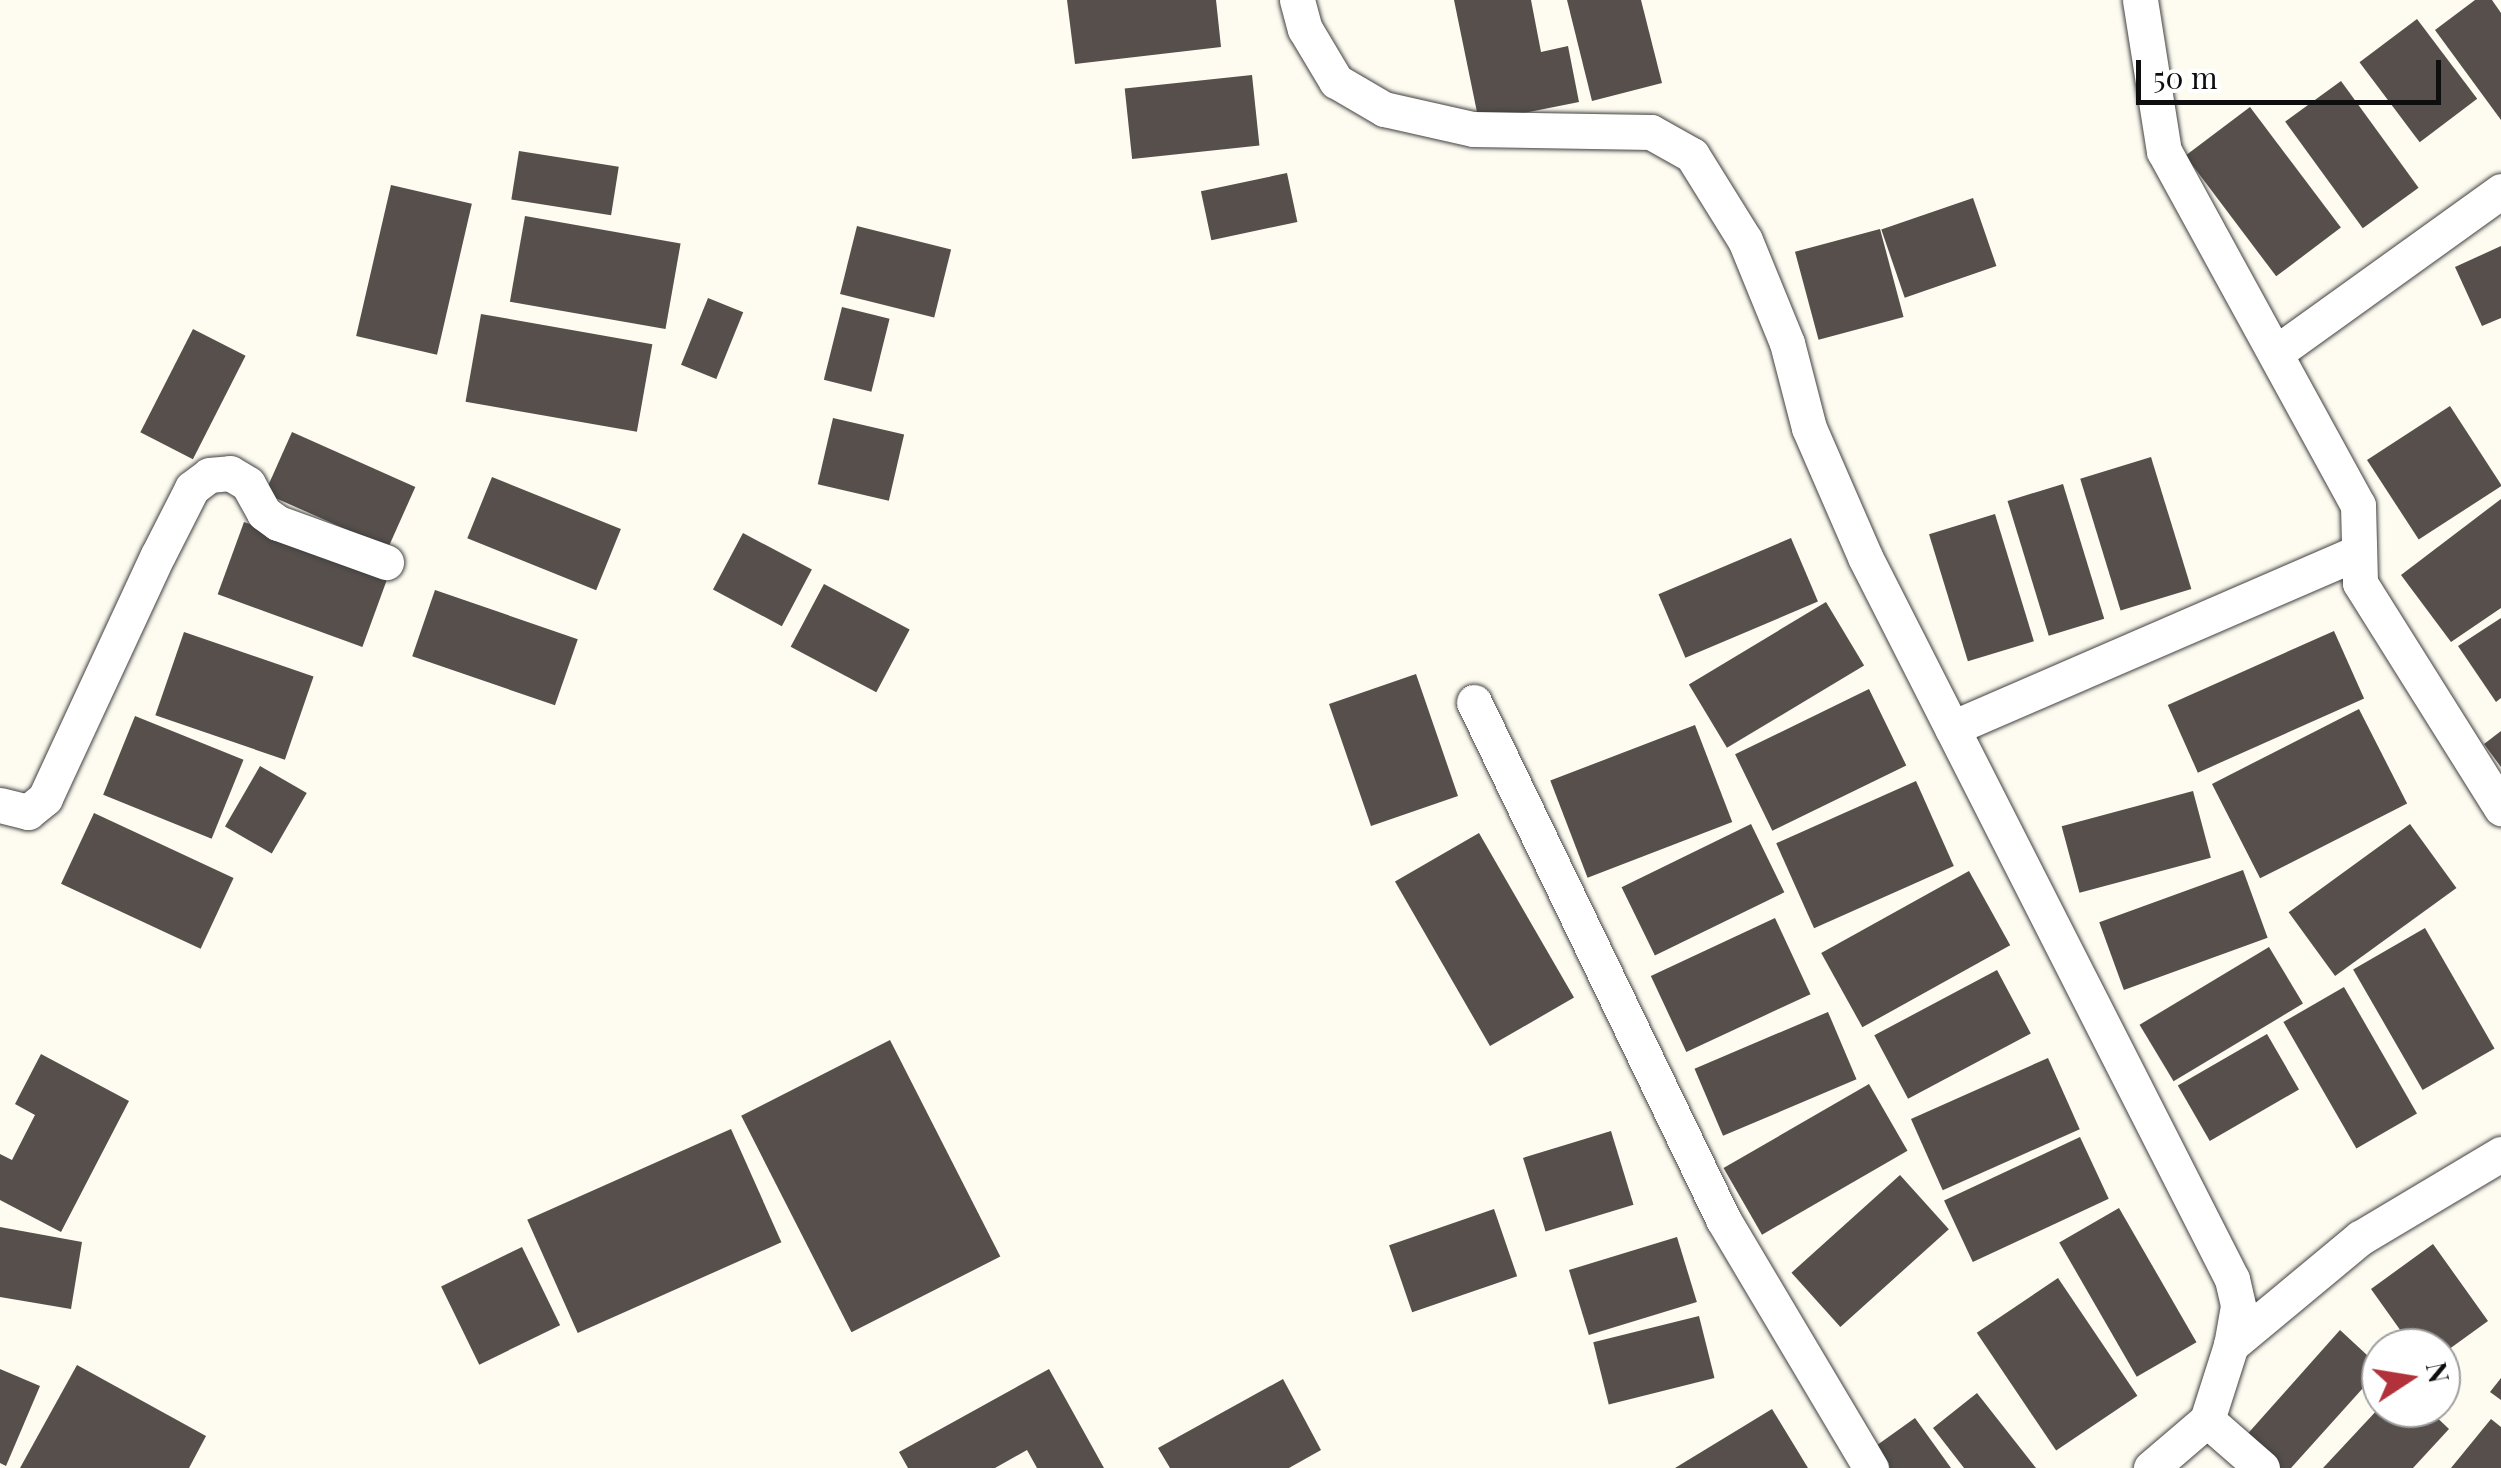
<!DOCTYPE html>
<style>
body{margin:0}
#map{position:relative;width:2501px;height:1468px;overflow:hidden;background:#fefbf0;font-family:"Playfair Display",serif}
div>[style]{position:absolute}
.building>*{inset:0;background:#564f4b;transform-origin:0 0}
.roads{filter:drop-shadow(0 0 2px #414141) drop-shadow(0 0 2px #414141)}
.minor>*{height:35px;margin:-17.5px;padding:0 17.5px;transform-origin:17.5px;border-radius:17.5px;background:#fff}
span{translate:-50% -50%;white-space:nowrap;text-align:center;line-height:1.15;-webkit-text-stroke:10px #fff;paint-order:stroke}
.north{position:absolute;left:2361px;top:1328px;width:100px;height:100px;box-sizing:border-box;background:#fff;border:2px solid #9f9f9f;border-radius:50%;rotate:78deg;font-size:28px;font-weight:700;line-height:40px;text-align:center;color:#0e0e0e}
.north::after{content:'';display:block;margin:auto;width:35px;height:45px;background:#b2323c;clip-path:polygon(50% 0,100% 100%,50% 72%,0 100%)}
.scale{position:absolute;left:2136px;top:60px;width:305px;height:45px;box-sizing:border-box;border:5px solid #0e0e0e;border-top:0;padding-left:12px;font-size:30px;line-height:35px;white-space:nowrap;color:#0e0e0e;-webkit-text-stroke:8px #fff;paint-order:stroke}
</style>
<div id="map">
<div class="building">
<div style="clip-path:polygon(1067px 0,1216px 0,1221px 47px,1075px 64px)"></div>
<div style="clip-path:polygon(1454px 0,1531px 0,1541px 52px,1568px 46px,1579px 102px,1479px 122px)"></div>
<div style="clip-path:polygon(1567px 0,1641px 0,1662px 83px,1592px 101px)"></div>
<div style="clip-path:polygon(2475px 0,2492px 0,2501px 13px,2501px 120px,2435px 30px)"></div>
<div style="left:2417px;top:19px;width:100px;height:72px;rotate:53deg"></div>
<div style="left:1252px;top:75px;width:71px;height:128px;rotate:84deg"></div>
<div style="left:2341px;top:81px;width:132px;height:69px;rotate:54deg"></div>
<div style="left:2250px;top:107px;width:151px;height:81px;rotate:53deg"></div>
<div style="left:519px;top:151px;width:101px;height:49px;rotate:9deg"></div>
<div style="left:1287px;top:173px;width:50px;height:88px;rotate:78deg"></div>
<div style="left:391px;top:185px;width:83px;height:155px;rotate:13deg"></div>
<div style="left:1973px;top:198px;width:72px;height:97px;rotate:71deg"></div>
<div style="left:525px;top:216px;width:158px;height:87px;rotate:10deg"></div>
<div style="left:857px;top:226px;width:97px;height:70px;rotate:14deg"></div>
<div style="left:1880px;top:229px;width:91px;height:88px;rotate:75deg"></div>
<div style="clip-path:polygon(2501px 246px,2501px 318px,2482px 326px,2455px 267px)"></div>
<div style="left:708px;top:298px;width:38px;height:72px;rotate:22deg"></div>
<div style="left:842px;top:307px;width:49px;height:75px;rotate:14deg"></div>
<div style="left:481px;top:314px;width:174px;height:89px;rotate:10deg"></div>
<div style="left:193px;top:329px;width:59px;height:116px;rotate:27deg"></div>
<div style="left:2450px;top:406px;width:95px;height:99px;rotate:57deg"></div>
<div style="left:833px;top:418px;width:73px;height:68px;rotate:13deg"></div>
<div style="left:292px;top:432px;width:135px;height:67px;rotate:24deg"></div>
<div style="left:2151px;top:457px;width:138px;height:74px;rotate:73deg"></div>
<div style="left:492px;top:477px;width:139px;height:66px;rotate:22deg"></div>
<div style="left:2063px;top:484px;width:141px;height:58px;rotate:73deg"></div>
<div style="clip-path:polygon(2501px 499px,2501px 608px,2451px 642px,2401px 575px)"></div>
<div style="left:1995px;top:514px;width:133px;height:69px;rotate:73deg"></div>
<div style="left:244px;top:522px;width:154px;height:77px;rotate:20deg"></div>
<div style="left:743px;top:533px;width:78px;height:64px;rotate:28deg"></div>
<div style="left:1791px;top:538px;width:69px;height:144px;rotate:67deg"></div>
<div style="left:824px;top:584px;width:97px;height:71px;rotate:28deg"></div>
<div style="left:435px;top:590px;width:151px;height:70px;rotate:19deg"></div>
<div style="left:1826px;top:602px;width:74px;height:160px;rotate:59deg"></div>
<div style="clip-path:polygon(2501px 618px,2501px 698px,2496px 702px,2458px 646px)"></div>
<div style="left:2334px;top:631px;width:74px;height:182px;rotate:66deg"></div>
<div style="left:184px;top:632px;width:137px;height:88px;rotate:19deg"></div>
<div style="left:1416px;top:674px;width:129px;height:92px;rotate:71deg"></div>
<div style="left:1869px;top:689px;width:85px;height:149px;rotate:64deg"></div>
<div style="left:2359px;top:709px;width:106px;height:165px;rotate:63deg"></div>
<div style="left:135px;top:716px;width:117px;height:85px;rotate:22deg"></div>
<div style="left:1695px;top:725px;width:104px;height:155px;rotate:69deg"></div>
<div style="clip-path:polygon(2501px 731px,2501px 767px,2484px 744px)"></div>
<div style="left:260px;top:766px;width:54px;height:70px;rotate:30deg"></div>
<div style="left:1916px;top:781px;width:93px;height:153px;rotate:66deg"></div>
<div style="left:2193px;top:791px;width:69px;height:136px;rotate:75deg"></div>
<div style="left:94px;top:813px;width:154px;height:78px;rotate:25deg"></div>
<div style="left:1751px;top:824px;width:76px;height:144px;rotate:64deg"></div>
<div style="left:2410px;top:824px;width:79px;height:150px;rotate:54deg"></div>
<div style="left:1479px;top:833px;width:190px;height:97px;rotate:60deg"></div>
<div style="left:2243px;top:870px;width:72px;height:153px;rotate:70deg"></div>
<div style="left:1969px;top:871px;width:85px;height:169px;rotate:61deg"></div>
<div style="left:1775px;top:918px;width:84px;height:137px;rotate:65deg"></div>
<div style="left:2425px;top:928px;width:139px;height:83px;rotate:60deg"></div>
<div style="left:2269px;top:947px;width:66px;height:151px;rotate:59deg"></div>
<div style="left:1997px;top:970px;width:72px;height:139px;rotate:62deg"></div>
<div style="left:2344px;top:987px;width:146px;height:70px;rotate:60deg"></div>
<div style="left:1828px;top:1012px;width:73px;height:145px;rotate:67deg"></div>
<div style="left:2267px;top:1034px;width:64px;height:103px;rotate:60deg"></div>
<div style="left:890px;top:1040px;width:243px;height:167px;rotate:63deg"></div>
<div style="clip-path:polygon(41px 1054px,129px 1101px,61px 1232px,0 1200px,0 1154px,12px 1160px,35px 1115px,15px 1104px)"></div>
<div style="left:2048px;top:1058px;width:78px;height:150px;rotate:66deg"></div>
<div style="left:1869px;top:1084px;width:77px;height:168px;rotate:60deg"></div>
<div style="left:731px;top:1129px;width:124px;height:223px;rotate:66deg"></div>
<div style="left:1611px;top:1131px;width:77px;height:92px;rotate:73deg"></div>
<div style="left:2080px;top:1137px;width:68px;height:150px;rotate:65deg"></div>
<div style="left:1900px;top:1175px;width:73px;height:146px;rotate:48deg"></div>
<div style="left:2119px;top:1208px;width:155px;height:69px;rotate:60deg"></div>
<div style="left:1494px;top:1209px;width:71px;height:111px;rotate:71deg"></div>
<div style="clip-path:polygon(0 1227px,82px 1242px,71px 1309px,0 1297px)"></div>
<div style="left:1677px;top:1237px;width:68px;height:113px;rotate:73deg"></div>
<div style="clip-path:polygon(2433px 1244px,2488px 1321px,2441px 1355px,2441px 1348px,2413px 1348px,2371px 1289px)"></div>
<div style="left:522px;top:1247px;width:87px;height:90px;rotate:64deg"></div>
<div style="left:2058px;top:1278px;width:142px;height:98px;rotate:56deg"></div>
<div style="left:1699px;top:1316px;width:64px;height:109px;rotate:76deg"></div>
<div style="clip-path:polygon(2340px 1330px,2381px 1368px,2291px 1468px,2275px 1468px,2243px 1439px)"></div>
<div style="clip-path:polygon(77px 1365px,206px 1436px,189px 1468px,20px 1468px)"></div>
<div style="clip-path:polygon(0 1369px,40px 1386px,6px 1466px,0 1463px)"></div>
<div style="clip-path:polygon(1049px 1369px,1104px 1468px,1037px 1468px,1027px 1450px,995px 1468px,908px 1468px,899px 1452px)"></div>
<div style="clip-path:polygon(2501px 1378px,2501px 1400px,2490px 1392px)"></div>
<div style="clip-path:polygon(1283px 1379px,1321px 1450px,1289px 1468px,1170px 1468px,1158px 1448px)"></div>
<div style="clip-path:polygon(1977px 1393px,2036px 1468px,1964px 1468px,1933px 1428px)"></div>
<div style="clip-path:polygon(2379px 1408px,2427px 1408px,2449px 1429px,2413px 1468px,2323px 1468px)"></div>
<div style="clip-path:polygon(1772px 1409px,1808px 1468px,1675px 1468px)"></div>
<div style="clip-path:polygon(1915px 1418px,1951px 1468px,1888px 1468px,1873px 1448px)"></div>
<div style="clip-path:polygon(2491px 1419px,2501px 1427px,2501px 1468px,2451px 1468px)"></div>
</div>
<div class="roads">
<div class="minor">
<div style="left:1297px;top:0;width:30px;rotate:75deg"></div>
<div style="left:1305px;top:29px;width:61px;rotate:59.2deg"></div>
<div style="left:1336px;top:81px;width:56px;rotate:30.3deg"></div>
<div style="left:1384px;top:109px;width:91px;rotate:12.7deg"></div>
<div style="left:1473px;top:129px;width:178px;rotate:1deg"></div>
<div style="left:1651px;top:132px;width:47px;rotate:29.3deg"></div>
<div style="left:1692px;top:155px;width:100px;rotate:58.1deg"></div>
<div style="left:1745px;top:240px;width:111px;rotate:67.8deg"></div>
<div style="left:1787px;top:343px;width:88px;rotate:75.5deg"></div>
<div style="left:1809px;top:428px;width:141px;rotate:66.5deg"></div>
<div style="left:1865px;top:557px;width:810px;rotate:63.06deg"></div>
<div style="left:2232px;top:1279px;width:28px;rotate:77deg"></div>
<div style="left:2238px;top:1306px;width:40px;rotate:100deg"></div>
<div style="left:2231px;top:1345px;width:79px;rotate:107.7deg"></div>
<div style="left:2207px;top:1420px;width:74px;rotate:139.4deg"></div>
<div style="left:2140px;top:0;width:153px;rotate:81deg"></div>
<div style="left:2164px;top:151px;width:404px;rotate:61.3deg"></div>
<div style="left:2358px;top:505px;width:78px;rotate:88.5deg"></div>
<div style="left:2360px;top:583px;width:266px;rotate:57.9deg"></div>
<div style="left:2277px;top:352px;width:276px;rotate:-35.7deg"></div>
<div style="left:1474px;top:702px;width:574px;rotate:64.28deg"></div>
<div style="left:1723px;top:1219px;width:290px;rotate:59.3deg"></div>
<div style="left:1952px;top:728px;width:441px;rotate:-23.4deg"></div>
<div style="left:0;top:805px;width:29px;rotate:14deg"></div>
<div style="left:28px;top:812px;width:22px;rotate:-39deg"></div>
<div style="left:45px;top:798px;width:268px;rotate:-65.1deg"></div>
<div style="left:158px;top:555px;width:75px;rotate:-63.1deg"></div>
<div style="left:192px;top:488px;width:21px;rotate:-37deg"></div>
<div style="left:209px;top:475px;width:21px;rotate:-5deg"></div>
<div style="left:230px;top:473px;width:21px;rotate:31deg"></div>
<div style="left:248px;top:484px;width:33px;rotate:61deg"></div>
<div style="left:264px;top:513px;width:17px;rotate:36deg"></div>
<div style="left:278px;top:523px;width:115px;rotate:19.9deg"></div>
<div style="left:2231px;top:1345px;width:168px;rotate:-39.7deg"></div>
<div style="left:2360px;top:1238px;width:164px;rotate:-30.8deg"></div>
<div style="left:2207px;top:1420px;width:73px;rotate:41.1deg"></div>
</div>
</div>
<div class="north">N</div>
<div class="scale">50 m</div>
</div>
